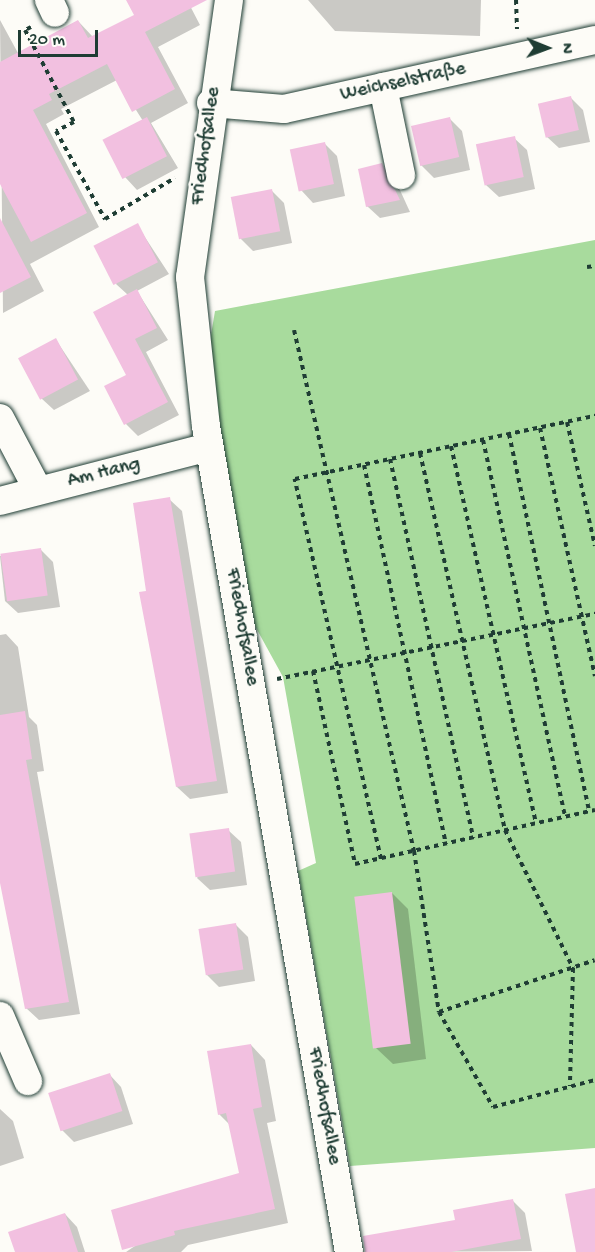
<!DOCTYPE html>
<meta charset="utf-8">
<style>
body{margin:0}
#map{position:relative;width:595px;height:1252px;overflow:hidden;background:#fdfcf7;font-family:"Gochi Hand",sans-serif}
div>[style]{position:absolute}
.green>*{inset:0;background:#a8db9d}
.shadow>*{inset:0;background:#0003}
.building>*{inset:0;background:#f2c0e0;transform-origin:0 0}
.path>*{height:4px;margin-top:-2px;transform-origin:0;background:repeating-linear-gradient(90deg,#1f3d34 0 4.5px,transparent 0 9px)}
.roads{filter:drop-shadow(0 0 2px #1f3d34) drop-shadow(0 0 2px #1f3d34)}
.minor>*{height:28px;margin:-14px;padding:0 14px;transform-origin:14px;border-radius:14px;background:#fdfcf7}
span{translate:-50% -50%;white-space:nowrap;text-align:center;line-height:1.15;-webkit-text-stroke:5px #fdfcf7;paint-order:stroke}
.street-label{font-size:20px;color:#1f3d34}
.north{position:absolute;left:517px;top:18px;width:60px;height:60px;-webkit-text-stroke:4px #fdfcf7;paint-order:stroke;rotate:91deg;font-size:16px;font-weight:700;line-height:24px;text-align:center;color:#1f3d34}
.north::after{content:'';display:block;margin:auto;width:21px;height:27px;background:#1f3d34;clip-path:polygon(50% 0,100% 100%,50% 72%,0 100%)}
.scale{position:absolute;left:18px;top:30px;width:80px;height:27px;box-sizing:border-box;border:3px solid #1f3d34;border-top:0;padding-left:8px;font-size:18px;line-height:21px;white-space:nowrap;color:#1f3d34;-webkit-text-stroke:4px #fdfcf7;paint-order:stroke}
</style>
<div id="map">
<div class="green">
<div style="clip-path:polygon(595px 240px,595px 1148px,350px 1166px,298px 871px,316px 863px,283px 677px,255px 626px,218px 414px,210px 341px,215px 311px)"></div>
</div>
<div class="shadow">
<div style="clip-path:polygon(128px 0,187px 0,200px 25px,158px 47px,188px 103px,151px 123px,178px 168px,137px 190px,125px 177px,143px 121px,117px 80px,61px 109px,64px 114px,46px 124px,99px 227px,30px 264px,44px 291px,3px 313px,0 20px,18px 53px,78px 21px,93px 37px,136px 15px)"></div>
<div style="clip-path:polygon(308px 0,481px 0,480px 36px,335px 31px)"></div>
<div style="clip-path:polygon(571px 98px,583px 110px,590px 142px,559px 148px,546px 136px)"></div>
<div style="clip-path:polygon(450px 119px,462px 131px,470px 170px,434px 178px,421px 165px)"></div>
<div style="clip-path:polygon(514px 138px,527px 150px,535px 189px,499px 197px,486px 185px)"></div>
<div style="clip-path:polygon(324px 143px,337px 156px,345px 196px,313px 203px,301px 190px)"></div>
<div style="clip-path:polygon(381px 165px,394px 177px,410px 212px,380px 218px,367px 206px)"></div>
<div style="clip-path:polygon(271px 190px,284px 203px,292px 243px,253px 251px,241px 239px,232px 199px)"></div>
<div style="clip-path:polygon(137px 225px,169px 274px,137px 291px,168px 340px,146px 352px,179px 415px,138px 436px,126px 424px,128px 295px,116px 284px)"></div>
<div style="clip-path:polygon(56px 340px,90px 391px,54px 410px,41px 398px)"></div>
<div style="clip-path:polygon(169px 499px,182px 511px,228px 793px,190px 799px,177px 787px,148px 592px)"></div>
<div style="clip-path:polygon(41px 550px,53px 562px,60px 607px,18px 613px,5px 601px,0 556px)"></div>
<div style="clip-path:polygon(6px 634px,18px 647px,29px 717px,37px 725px,44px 771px,37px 772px,80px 1014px,39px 1020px,26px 1008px,0 869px,0 635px)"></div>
<div style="clip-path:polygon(228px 830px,241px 842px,247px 885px,210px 890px,197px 878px)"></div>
<div style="clip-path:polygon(392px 893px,408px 909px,426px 1059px,393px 1064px,376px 1048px)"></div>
<div style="clip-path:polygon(236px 925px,248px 937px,255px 981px,219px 987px,207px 975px)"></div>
<div style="clip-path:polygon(251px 1045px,265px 1060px,276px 1121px,267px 1123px,288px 1223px,188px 1245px,181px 1252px,126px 1252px,241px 1174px,230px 1125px,219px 1114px)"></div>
<div style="clip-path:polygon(109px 1074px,121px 1087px,133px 1124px,74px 1142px,62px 1130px)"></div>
<div style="clip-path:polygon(0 1109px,13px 1121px,24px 1158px,0 1166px)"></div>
<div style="clip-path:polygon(512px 1200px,525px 1213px,532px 1251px,374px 1252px)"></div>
<div style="clip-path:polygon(65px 1214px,77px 1227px,85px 1252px,16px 1252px)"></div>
</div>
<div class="building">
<div style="clip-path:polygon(126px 0,207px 0,145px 32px,175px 89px,132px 112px,107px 64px,49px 94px,52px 100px,33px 110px,87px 213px,31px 242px,0 184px,0 62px,78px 20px,88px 38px,134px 15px)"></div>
<div style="left:571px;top:96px;width:35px;height:34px;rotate:77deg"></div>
<div style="left:147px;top:117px;width:44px;height:50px;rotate:63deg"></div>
<div style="left:450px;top:117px;width:41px;height:40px;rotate:77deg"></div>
<div style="left:515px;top:136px;width:42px;height:40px;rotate:78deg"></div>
<div style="left:325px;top:142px;width:43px;height:36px;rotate:78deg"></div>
<div style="clip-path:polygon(382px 163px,400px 200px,366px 207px,358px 169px)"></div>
<div style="left:272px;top:189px;width:43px;height:42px;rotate:79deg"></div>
<div style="clip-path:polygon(0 218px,31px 277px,0 293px)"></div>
<div style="left:138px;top:223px;width:44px;height:50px;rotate:63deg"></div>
<div style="clip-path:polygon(137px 289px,157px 328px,135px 339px,168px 402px,124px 425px,104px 386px,126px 375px,93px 312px)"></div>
<div style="left:56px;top:338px;width:47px;height:43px;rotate:62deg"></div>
<div style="clip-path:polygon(170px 497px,217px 781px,176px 787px,139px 592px,146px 591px,133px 503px)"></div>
<div style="left:41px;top:548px;width:48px;height:41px;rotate:82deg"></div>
<div style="clip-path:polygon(25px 711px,32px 759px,26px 760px,69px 1002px,25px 1009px,0 883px,0 715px)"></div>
<div style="left:229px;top:828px;width:44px;height:40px;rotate:82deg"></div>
<div style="left:392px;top:892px;width:153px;height:38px;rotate:83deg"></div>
<div style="left:236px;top:923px;width:47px;height:38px;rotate:81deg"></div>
<div style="clip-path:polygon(251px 1044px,262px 1107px,253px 1109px,275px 1209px,174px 1231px,175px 1235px,122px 1250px,111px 1210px,239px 1173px,226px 1113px,218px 1115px,207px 1051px)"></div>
<div style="left:110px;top:1073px;width:40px;height:65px;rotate:72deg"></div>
<div style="clip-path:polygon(595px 1188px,595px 1252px,576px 1252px,565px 1194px)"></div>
<div style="clip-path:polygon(513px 1199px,521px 1239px,451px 1252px,365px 1252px,363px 1236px,455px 1220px,453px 1210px)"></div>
<div style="clip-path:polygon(65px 1213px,78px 1252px,15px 1252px,8px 1232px)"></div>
</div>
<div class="path">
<div style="left:516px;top:0;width:29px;rotate:88deg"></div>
<div style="left:31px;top:27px;width:7px;rotate:153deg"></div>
<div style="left:25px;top:30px;width:104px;rotate:62deg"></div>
<div style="left:74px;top:122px;width:20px;rotate:153deg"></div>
<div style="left:56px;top:131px;width:101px;rotate:60.9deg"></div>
<div style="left:105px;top:219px;width:81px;rotate:-30.4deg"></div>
<div style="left:587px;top:267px;width:8px;rotate:-7deg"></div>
<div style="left:294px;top:330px;width:535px;rotate:77.03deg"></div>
<div style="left:414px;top:851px;width:163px;rotate:81.2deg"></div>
<div style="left:439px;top:1012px;width:109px;rotate:60.4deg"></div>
<div style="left:493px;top:1107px;width:106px;rotate:-14.8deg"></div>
<div style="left:567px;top:422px;width:127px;rotate:77.3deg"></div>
<div style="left:540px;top:428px;width:254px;rotate:77.5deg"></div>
<div style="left:509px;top:434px;width:385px;rotate:78deg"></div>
<div style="left:483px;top:440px;width:385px;rotate:77.7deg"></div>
<div style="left:451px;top:446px;width:386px;rotate:77.3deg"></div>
<div style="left:420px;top:453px;width:386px;rotate:77.3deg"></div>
<div style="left:505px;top:830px;width:154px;rotate:63.8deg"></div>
<div style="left:573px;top:968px;width:118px;rotate:91.5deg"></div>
<div style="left:390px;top:459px;width:388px;rotate:77.6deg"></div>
<div style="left:364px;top:465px;width:388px;rotate:77.8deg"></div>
<div style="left:313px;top:671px;width:198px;rotate:77.7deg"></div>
<div style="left:355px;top:864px;width:246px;rotate:-12.7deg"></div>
<div style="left:277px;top:679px;width:325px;rotate:-11.6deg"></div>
<div style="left:381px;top:859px;width:390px;rotate:-102.8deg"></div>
<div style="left:295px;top:479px;width:307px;rotate:-11.9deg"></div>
<div style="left:439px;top:1012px;width:164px;rotate:-18.4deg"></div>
</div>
<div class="roads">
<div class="minor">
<div style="left:49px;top:0;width:14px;rotate:65deg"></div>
<div style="left:229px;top:0;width:280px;rotate:98deg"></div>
<div style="left:190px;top:277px;width:150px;rotate:83.9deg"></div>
<div style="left:206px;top:426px;width:838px;rotate:80.18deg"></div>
<div style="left:383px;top:87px;width:90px;rotate:78.4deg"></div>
<div style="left:211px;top:103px;width:73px;rotate:4.7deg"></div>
<div style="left:284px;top:109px;width:319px;rotate:-12.5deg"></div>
<div style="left:0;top:418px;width:81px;rotate:62.2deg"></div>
<div style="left:0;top:501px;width:216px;rotate:-14.5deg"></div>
<div style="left:0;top:1016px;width:71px;rotate:66.7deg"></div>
</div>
</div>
<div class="street-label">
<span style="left:403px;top:82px;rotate:-12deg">Weichselstraße</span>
<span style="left:206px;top:146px;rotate:-82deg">Friedhofsallee</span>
<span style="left:104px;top:473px;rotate:-14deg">Am Hang</span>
<span style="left:242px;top:627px;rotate:80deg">Friedhofsallee</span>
<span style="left:324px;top:1106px;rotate:80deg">Friedhofsallee</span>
</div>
<div class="north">N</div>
<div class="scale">20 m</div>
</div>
